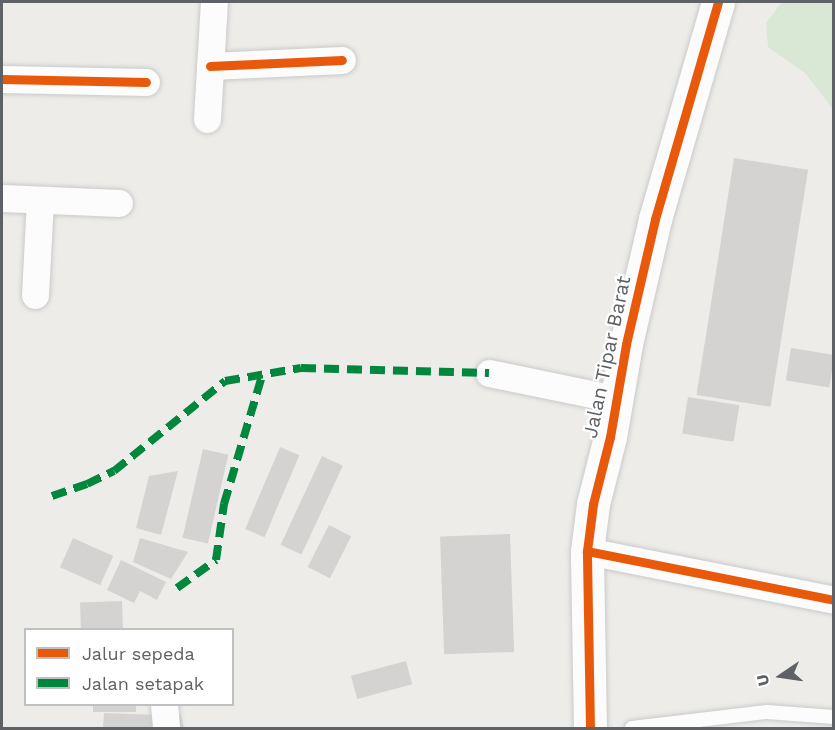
<!DOCTYPE html>
<style>
body{margin:0}
#map{position:relative;width:835px;height:730px;overflow:hidden;background:#edece8;font-family:"Work Sans",sans-serif}
div>[style]{position:absolute}
.green>*{inset:0;background:#d8e8d5}
.building>*{inset:0;background:#d4d3d1;transform-origin:0 0}
.roads{filter:drop-shadow(0 0 2px #cacaca) drop-shadow(0 0 2px #cacaca)}
.lane>*{height:14px;margin:-7px;padding:0 7px;transform-origin:7px;border-radius:7px;background:#fcfcfc}
.street>*{height:27px;margin:-13.5px;padding:0 13.5px;transform-origin:13.5px;border-radius:13.5px;background:#fcfcfc}
.secondary>*{height:33px;margin:-16.5px;padding:0 16.5px;transform-origin:16.5px;border-radius:16.5px;background:#fcfcfc}
.quiet>*{height:8px;margin-top:-4px;transform-origin:0;background:repeating-linear-gradient(90deg,#00873e 0 15px,transparent 0 23px)}
.cycleway>*{height:9px;margin:-4.5px;padding:0 4.5px;transform-origin:4.5px;border-radius:4.5px;background:#e8590c}
span{translate:-50% -50%;white-space:nowrap;text-align:center;line-height:1.15;-webkit-text-stroke:4.5px #fff;paint-order:stroke}
.street-label{font-size:20px;color:#5e6166}
.frame{position:absolute;inset:0;border:3px solid #5e6166;pointer-events:none}
.legend{position:absolute;left:24px;top:628px;width:210px;height:78px;box-sizing:border-box;background:#fff;border:2px solid #bfc0c2;margin:0;padding:8px 10px;list-style:none;font-size:18px;color:#5e6166}
.legend li{display:flex;align-items:center;gap:12px;height:30px}
.legend b{width:30px;border:2px solid #bfc0c2}
.north{position:absolute;left:751px;top:646px;width:60px;height:60px;-webkit-text-stroke:4px #fff;paint-order:stroke;rotate:257deg;font-size:16px;font-weight:700;line-height:24px;text-align:center;color:#5e6166}
.north::after{content:'';display:block;margin:auto;width:21px;height:27px;background:#5e6166;clip-path:polygon(50% 0,100% 100%,50% 72%,0 100%)}
</style>
<div id="map">
<div class="green">
<div style="clip-path:polygon(782px 2px,833px 2px,833px 109px,805px 73px,768px 47px,766px 23px)"></div>
</div>
<div class="building">
<div style="left:734px;top:158px;width:75px;height:240px;rotate:9deg"></div>
<div style="left:791px;top:348px;width:44px;height:33px;rotate:9deg"></div>
<div style="left:688px;top:397px;width:52px;height:37px;rotate:9deg"></div>
<div style="left:280px;top:447px;width:21px;height:89px;rotate:23deg"></div>
<div style="left:203px;top:449px;width:26px;height:91px;rotate:13deg"></div>
<div style="left:322px;top:456px;width:23px;height:98px;rotate:25deg"></div>
<div style="clip-path:polygon(178px 471px,161px 535px,136px 528px,149px 476px)"></div>
<div style="left:329px;top:525px;width:25px;height:47px;rotate:27deg"></div>
<div style="left:510px;top:534px;width:118px;height:70px;rotate:88deg"></div>
<div style="left:73px;top:538px;width:44px;height:32px;rotate:24deg"></div>
<div style="clip-path:polygon(140px 538px,188px 552px,171px 579px,133px 562px)"></div>
<div style="clip-path:polygon(121px 560px,166px 582px,157px 600px,140px 591px,134px 603px,107px 590px)"></div>
<div style="left:122px;top:601px;width:29px;height:42px;rotate:88deg"></div>
<div style="left:406px;top:661px;width:24px;height:57px;rotate:75deg"></div>
<div style="left:93px;top:704px;width:43px;height:8px"></div>
<div style="clip-path:polygon(104px 713px,157px 715px,156px 728px,103px 728px)"></div>
<div style="clip-path:polygon(181px 715px,184px 728px,171px 728px,169px 717px)"></div>
</div>
<div class="roads">
<div class="lane">
<div style="left:632px;top:728px;width:136px;rotate:-6.8deg"></div>
<div style="left:767px;top:712px;width:67px;rotate:4.3deg"></div>
</div>
<div class="street">
<div style="left:210px;top:66px;width:132px;rotate:-2.6deg"></div>
<div style="left:2px;top:79px;width:144px;rotate:1.2deg"></div>
<div style="left:207px;top:119px;width:117px;rotate:-86.6deg"></div>
<div style="left:2px;top:198px;width:117px;rotate:2.4deg"></div>
<div style="left:35px;top:295px;width:95px;rotate:-87deg"></div>
<div style="left:489px;top:373px;width:130px;rotate:11.6deg"></div>
<div style="left:587px;top:551px;width:252px;rotate:11.2deg"></div>
<div style="left:164px;top:704px;width:24px;rotate:85deg"></div>
</div>
<div class="secondary">
<div style="left:590px;top:728px;width:177px;rotate:-91deg"></div>
<div style="left:587px;top:551px;width:47px;rotate:-82.7deg"></div>
<div style="left:593px;top:504px;width:69px;rotate:-75.8deg"></div>
<div style="left:610px;top:437px;width:94px;rotate:-80.2deg"></div>
<div style="left:626px;top:344px;width:128px;rotate:-76.9deg"></div>
<div style="left:655px;top:219px;width:226px;rotate:-73.8deg"></div>
</div>
</div>
<div class="quiet">
<div style="left:52px;top:496px;width:37px;rotate:-19deg"></div>
<div style="left:87px;top:484px;width:30px;rotate:-26deg"></div>
<div style="left:114px;top:471px;width:143px;rotate:-39deg"></div>
<div style="left:225px;top:381px;width:77px;rotate:-9.7deg"></div>
<div style="left:301px;top:368px;width:188px;rotate:1.5deg"></div>
<div style="left:177px;top:588px;width:48px;rotate:-35.7deg"></div>
<div style="left:216px;top:560px;width:57px;rotate:-81.9deg"></div>
<div style="left:224px;top:504px;width:134px;rotate:-73.5deg"></div>
</div>
<div class="cycleway">
<div style="left:210px;top:66px;width:132px;rotate:-2.6deg"></div>
<div style="left:2px;top:79px;width:144px;rotate:1.2deg"></div>
<div style="left:587px;top:551px;width:252px;rotate:11.2deg"></div>
<div style="left:590px;top:728px;width:177px;rotate:-91deg"></div>
<div style="left:587px;top:551px;width:47px;rotate:-82.7deg"></div>
<div style="left:593px;top:504px;width:69px;rotate:-75.8deg"></div>
<div style="left:610px;top:437px;width:94px;rotate:-80.2deg"></div>
<div style="left:626px;top:344px;width:128px;rotate:-76.9deg"></div>
<div style="left:655px;top:219px;width:226px;rotate:-73.8deg"></div>
</div>
<div class="street-label">
<span style="left:607px;top:357px;rotate:-78deg">Jalan Tipar Barat</span>
</div>
<div class="frame"></div>
<ul class="legend">
<li><b style="height:8px;background:#e8590c"></b>Jalur sepeda</li>
<li><b style="height:8px;background:#00873e"></b>Jalan setapak</li>
</ul>
<div class="north">U</div>
</div>
